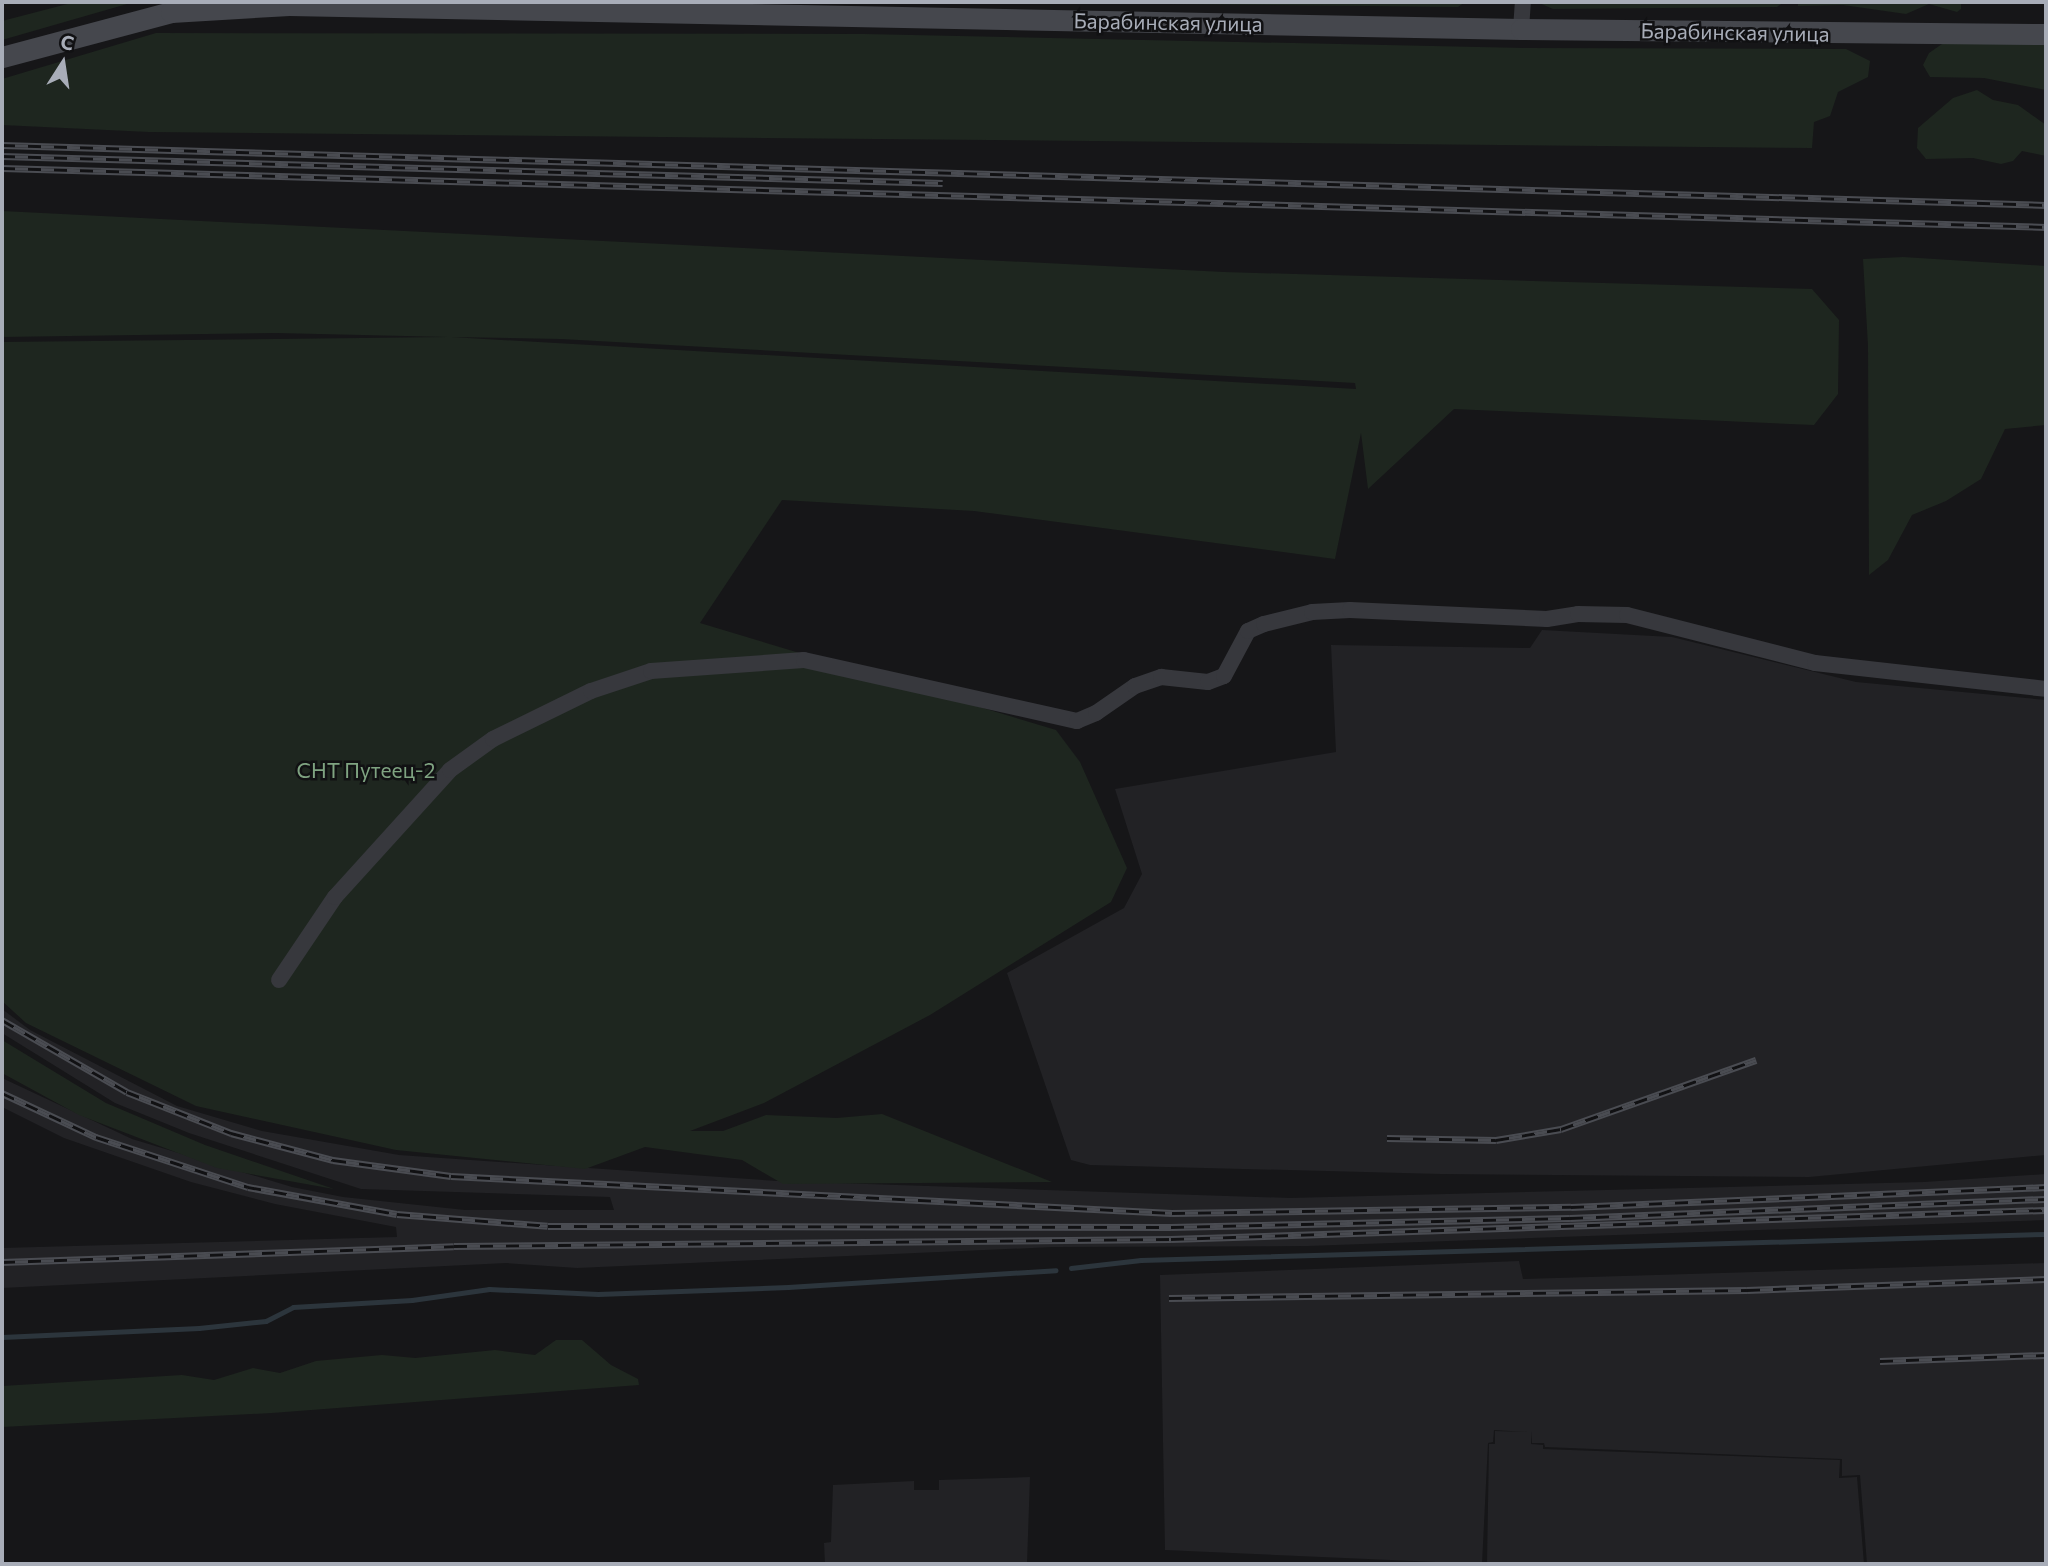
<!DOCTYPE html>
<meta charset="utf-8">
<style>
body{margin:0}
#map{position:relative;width:2048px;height:1566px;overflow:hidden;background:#161618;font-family:Commissioner,sans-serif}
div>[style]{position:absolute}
.built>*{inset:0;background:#222225}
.green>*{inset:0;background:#1e261f}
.stream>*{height:4.5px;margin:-2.25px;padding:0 2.25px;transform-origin:2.25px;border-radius:2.25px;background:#2c353c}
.minor>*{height:16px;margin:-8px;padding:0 8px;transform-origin:8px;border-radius:8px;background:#37383d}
.secondary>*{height:21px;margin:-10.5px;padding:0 10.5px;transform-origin:10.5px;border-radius:10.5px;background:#45474d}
.rail>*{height:7px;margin-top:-3.5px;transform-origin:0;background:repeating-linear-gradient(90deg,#111113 0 13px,#4a4c52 0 26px);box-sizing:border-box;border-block:2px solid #4a4c52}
span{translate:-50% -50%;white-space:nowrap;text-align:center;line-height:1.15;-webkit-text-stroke:5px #111113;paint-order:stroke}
.street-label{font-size:21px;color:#a8adb8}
.park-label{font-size:21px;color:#7fa381}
.frame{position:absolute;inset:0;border:4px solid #a8adb8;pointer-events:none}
.north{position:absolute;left:28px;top:28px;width:70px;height:70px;-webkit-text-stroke:5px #111113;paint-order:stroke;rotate:12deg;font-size:19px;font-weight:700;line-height:28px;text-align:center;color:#a8adb8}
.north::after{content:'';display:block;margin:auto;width:24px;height:32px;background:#a8adb8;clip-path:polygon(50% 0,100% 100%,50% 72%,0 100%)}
</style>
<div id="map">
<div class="built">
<div style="clip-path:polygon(1542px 630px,1672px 637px,1856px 682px,2046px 700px,2046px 1155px,1809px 1177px,1441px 1174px,1090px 1165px,1071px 1160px,1007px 973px,1124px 908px,1142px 874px,1115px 789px,1336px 752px,1331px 645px,1530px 648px)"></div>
<div style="clip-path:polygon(2px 1009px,30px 1030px,177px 1106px,262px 1131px,399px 1155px,777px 1181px,1290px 1198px,1924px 1182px,2046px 1174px,2046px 1220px,1307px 1246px,1053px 1247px,577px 1268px,506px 1263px,2px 1288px,2px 1248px,397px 1237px,396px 1227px,275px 1204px,191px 1182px,64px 1138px,2px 1107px,2px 1078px,132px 1139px,292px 1187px,343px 1197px,465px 1210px,614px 1210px,610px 1197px,361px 1189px,189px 1133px,115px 1103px,2px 1033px)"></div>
<div style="clip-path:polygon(1519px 1261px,1523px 1279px,2046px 1263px,2046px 1564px,1867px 1564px,1860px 1475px,1842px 1476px,1842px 1459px,1545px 1447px,1544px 1443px,1532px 1443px,1531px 1431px,1531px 1444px,1543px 1445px,1543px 1449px,1840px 1460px,1839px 1478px,1857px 1477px,1864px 1564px,1487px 1564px,1489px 1444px,1495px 1444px,1495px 1431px,1527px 1432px,1494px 1430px,1493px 1442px,1488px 1443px,1482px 1564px,1165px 1550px,1160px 1275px)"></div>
<div style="clip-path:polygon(1030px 1477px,1027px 1564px,825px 1564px,824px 1543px,831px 1542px,833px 1485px,914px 1481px,914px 1490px,939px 1490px,939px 1480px)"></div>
</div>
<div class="green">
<div style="clip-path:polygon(75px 2px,134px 2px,2px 40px,2px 21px)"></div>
<div style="clip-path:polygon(974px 2px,1465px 2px,1458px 7px)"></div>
<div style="clip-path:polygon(1537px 2px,1784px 2px,1777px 7px,1553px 9px)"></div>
<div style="clip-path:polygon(1798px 2px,1961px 2px,1961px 9px,1957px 12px,1929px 4px,1906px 14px,1843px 5px,1798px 6px)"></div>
<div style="clip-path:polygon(156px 33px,864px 34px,1525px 48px,1846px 49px,1870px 61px,1868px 77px,1838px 92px,1830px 116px,1814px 122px,1812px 148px,149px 132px,2px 125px,2px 79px)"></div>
<div style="clip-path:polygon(1942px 44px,2046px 44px,2046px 90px,1984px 78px,1930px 77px,1923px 65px,1929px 53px)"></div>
<div style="clip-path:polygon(1977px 90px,1993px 100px,2018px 105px,2046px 125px,2046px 156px,2022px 151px,2013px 161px,2001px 164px,1973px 158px,1926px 159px,1917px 148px,1918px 128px,1953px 98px)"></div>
<div style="clip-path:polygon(evenodd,2px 211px,1224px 272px,1812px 289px,1839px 320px,1838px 394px,1814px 425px,1454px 409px,1368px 489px,1361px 433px,1335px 559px,974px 511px,782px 500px,700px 623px,1056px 730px,1080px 762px,1127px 868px,1111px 902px,930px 1015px,764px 1103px,690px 1131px,723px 1131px,766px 1115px,837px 1118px,882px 1114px,1052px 1182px,783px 1184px,742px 1160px,645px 1147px,585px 1169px,396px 1150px,196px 1106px,26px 1023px,2px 1001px,2px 342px,448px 337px,276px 333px,2px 337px,2px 211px,451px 337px,561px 339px,1355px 383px,1356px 389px,451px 337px)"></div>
<div style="clip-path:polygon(1903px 257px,2046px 266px,2046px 425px,2005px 429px,1981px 479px,1946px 501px,1912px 515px,1888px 560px,1869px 575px,1868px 346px,1863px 259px)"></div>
<div style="clip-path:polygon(2px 1040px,106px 1103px,205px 1145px,334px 1189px,217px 1168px,79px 1115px,2px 1073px)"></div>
<div style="clip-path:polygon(556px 1340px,582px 1340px,611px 1365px,638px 1379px,639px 1385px,272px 1413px,2px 1427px,2px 1386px,182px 1375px,214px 1380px,253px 1368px,280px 1373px,316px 1361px,382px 1355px,415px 1358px,495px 1350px,535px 1355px)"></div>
</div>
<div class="stream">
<div style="left:1071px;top:1268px;width:70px;rotate:-6.5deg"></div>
<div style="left:1141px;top:1260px;width:905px;rotate:-1.65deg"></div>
<div style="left:2px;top:1337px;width:197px;rotate:-2.6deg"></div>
<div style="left:199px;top:1328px;width:67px;rotate:-6deg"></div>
<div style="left:266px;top:1321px;width:30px;rotate:-27deg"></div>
<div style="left:293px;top:1307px;width:119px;rotate:-3.4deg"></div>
<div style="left:412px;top:1300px;width:78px;rotate:-8.1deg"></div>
<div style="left:489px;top:1289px;width:109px;rotate:2.6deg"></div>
<div style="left:598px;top:1294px;width:190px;rotate:-2.1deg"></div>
<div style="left:788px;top:1287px;width:268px;rotate:-3.6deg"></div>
</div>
<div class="minor">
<div style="left:1521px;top:29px;width:27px;rotate:-86deg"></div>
<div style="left:279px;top:980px;width:100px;rotate:-56deg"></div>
<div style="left:335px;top:897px;width:171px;rotate:-47.8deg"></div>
<div style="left:450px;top:770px;width:53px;rotate:-35.8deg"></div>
<div style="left:493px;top:739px;width:109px;rotate:-26.1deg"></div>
<div style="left:591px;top:691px;width:63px;rotate:-18.4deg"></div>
<div style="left:651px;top:671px;width:153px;rotate:-4.1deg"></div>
<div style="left:804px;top:660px;width:280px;rotate:12.6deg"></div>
<div style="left:1077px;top:721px;width:21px;rotate:-23deg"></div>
<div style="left:1096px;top:713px;width:47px;rotate:-34.7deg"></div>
<div style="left:1135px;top:686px;width:28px;rotate:-19deg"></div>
<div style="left:1161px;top:677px;width:47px;rotate:6.1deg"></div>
<div style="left:1208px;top:682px;width:17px;rotate:-21deg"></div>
<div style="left:1224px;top:676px;width:51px;rotate:-61.9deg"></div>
<div style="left:1248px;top:631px;width:17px;rotate:-24deg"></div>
<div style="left:1264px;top:624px;width:49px;rotate:-14deg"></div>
<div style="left:1312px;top:612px;width:38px;rotate:-3deg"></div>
<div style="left:1350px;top:610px;width:197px;rotate:2.6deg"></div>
<div style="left:1547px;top:619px;width:31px;rotate:-9deg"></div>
<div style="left:1578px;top:614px;width:49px;rotate:1.2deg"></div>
<div style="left:1627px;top:615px;width:194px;rotate:14.3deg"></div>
<div style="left:1815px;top:663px;width:232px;rotate:6.4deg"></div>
</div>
<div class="secondary">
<div style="left:2px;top:57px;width:175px;rotate:-14.9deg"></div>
<div style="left:171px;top:12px;width:118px;rotate:-3.4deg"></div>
<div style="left:289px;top:5px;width:1232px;rotate:1.12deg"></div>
<div style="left:1521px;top:29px;width:525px;rotate:0.55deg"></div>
</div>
<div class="rail">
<div style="left:2px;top:145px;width:2045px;rotate:1.68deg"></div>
<div style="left:2px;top:156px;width:941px;rotate:1.64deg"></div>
<div style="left:2px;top:168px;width:2045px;rotate:1.65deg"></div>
<div style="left:2px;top:1020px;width:144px;rotate:29.9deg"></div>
<div style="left:127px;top:1092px;width:112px;rotate:21.5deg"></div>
<div style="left:231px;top:1133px;width:106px;rotate:14.8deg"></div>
<div style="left:333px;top:1160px;width:119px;rotate:7.7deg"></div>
<div style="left:451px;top:1176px;width:722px;rotate:2.94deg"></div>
<div style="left:1172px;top:1213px;width:399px;rotate:-0.9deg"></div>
<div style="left:1571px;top:1207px;width:475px;rotate:-2.4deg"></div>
<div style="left:2px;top:1093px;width:104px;rotate:25.1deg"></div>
<div style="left:96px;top:1137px;width:160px;rotate:18.2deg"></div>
<div style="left:248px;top:1187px;width:151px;rotate:10.3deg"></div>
<div style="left:397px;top:1214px;width:151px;rotate:4.5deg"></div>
<div style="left:548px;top:1226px;width:623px;rotate:0.09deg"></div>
<div style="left:1171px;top:1227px;width:399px;rotate:-1.3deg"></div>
<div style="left:1570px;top:1218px;width:476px;rotate:-2.3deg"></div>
<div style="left:1387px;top:1138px;width:109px;rotate:1.1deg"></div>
<div style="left:1496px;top:1140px;width:66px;rotate:-9.6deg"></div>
<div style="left:1561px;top:1129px;width:207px;rotate:-19.5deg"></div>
<div style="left:2px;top:1262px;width:452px;rotate:-2deg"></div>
<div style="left:454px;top:1246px;width:717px;rotate:-0.56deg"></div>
<div style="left:1171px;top:1239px;width:875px;rotate:-1.9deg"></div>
<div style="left:1169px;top:1298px;width:578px;rotate:-0.79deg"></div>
<div style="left:1747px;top:1290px;width:299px;rotate:-2.1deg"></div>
<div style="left:1880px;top:1361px;width:166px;rotate:-2.1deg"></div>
</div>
<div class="street-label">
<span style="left:1168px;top:22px;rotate:1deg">Барабинская улица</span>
<span style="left:1735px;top:32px;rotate:1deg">Барабинская улица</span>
</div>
<div class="park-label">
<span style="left:366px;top:770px">СНТ Путеец-2</span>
</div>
<div class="frame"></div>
<div class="north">С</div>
</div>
